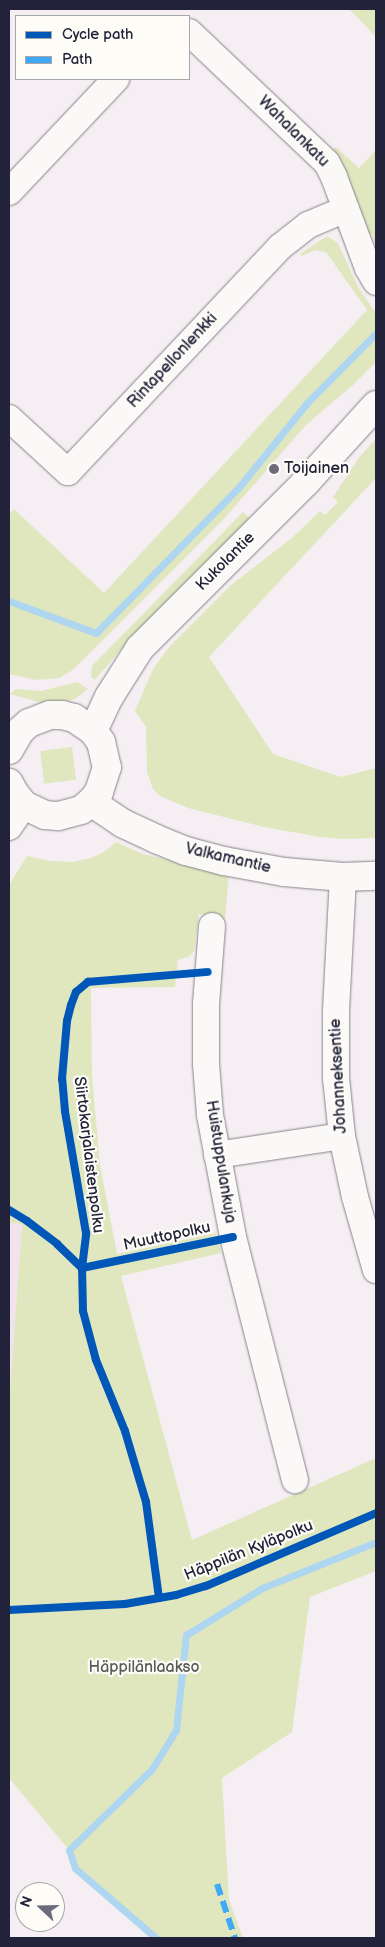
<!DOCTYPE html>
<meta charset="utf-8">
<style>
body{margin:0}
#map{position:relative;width:385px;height:1947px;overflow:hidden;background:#f5eff3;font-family:"Balsamiq Sans",sans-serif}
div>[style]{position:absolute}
.built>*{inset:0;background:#f0e3ee}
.green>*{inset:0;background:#e0e7bf;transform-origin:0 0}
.stream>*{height:7px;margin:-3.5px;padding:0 3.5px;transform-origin:3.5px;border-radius:3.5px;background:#aed6f0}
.roads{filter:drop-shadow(0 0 1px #858389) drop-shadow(0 0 1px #858389)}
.street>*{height:26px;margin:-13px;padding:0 13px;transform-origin:13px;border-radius:13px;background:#faf9f8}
.secondary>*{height:28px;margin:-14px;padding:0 14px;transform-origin:14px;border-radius:14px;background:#faf9f8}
.quiet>*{height:6px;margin-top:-3px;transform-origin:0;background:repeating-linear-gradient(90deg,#3fa9f5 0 12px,transparent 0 18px)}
.cycleway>*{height:8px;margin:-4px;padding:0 4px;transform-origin:4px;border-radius:4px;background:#0057b8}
.dots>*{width:14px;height:14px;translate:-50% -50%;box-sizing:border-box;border:2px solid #fdfcf7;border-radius:50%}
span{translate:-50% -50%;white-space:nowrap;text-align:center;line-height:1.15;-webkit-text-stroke:4.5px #fdfcf7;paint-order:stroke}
.street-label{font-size:16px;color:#22223b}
.poi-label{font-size:16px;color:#22223b}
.left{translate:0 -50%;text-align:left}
.park-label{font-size:16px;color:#565b56}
.frame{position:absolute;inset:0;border:10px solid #22223b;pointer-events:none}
.legend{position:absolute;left:15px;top:15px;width:175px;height:65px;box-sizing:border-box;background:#fdfcf7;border:1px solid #a5a5ac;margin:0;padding:6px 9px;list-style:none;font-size:15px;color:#22223b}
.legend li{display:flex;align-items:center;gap:10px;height:25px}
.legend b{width:25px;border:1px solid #a5a5ac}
.north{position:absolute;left:15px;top:1882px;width:50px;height:50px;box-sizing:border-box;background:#fdfcf7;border:1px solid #a5a5ac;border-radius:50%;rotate:291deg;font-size:14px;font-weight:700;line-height:20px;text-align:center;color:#22223b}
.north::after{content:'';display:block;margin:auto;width:18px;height:22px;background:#6c6a7b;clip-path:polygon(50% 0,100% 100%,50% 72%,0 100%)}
</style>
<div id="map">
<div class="built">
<div style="clip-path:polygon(9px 1223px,22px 1224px,9px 1404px)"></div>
</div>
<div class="green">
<div style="clip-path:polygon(349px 9px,376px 9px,376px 37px)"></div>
<div style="clip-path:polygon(336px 147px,359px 168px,376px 150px,376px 249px,372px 234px,366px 233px,330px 151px)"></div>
<div style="clip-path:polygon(327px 236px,338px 243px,358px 287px,376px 313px,376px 362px,353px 385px,306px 425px,222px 521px,73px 670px,59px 678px,36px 680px,9px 674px,9px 515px,14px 509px,104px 593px,367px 310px,326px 252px,315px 250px,302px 256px,300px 254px)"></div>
<div style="clip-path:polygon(376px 439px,376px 478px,209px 657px,273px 754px,341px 777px,376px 768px,376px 838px,342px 839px,320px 837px,264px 827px,188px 808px,160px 796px,153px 789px,147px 772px,146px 727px,135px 711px,153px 669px,169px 647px,231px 585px,293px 537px,320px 511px,325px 515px,338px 502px,333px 497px,360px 456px)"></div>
<div style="clip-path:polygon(243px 512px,251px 519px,245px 527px,123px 647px,95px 680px,91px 677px,92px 666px)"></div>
<div style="clip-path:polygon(77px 682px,88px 689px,75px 699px,62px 703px,42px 703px,10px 694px,16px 689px,41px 691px)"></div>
<div style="left:72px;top:747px;width:33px;height:32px;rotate:83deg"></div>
<div style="clip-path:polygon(116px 842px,143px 854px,229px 874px,225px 919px,199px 914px,194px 951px,190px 956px,178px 960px,175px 987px,91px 988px,92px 1077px,100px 1165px,117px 1254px,216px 1233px,221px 1253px,121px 1276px,192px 1540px,376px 1458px,376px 1571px,310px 1597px,292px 1732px,222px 1778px,229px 1900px,243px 1938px,156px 1938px,75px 1868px,69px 1850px,9px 1778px,9px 1404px,22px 1224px,9px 1223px,9px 885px,27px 856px,50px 861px,72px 862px,91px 858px,104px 852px)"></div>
</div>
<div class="stream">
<div style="left:9px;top:601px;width:93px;rotate:20.2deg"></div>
<div style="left:96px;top:633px;width:204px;rotate:-45.6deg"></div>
<div style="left:239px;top:487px;width:108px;rotate:-51deg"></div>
<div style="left:307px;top:403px;width:98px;rotate:-45.4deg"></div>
<div style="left:156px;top:1938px;width:107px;rotate:-139.2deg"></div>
<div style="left:75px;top:1868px;width:19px;rotate:-108deg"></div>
<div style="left:69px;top:1850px;width:116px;rotate:-44.3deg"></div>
<div style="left:152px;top:1769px;width:46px;rotate:-58.4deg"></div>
<div style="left:176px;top:1730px;width:96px;rotate:-84deg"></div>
<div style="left:186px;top:1635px;width:89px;rotate:-31.7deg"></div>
<div style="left:262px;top:1588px;width:123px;rotate:-22deg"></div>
</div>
<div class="roads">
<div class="street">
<div style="left:189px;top:32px;width:190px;rotate:43.5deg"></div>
<div style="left:327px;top:163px;width:16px;rotate:63deg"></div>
<div style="left:334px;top:177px;width:97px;rotate:69.5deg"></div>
<div style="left:368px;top:268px;width:16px;rotate:60deg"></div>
<div style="left:9px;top:192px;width:156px;rotate:-46.6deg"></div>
<div style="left:9px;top:418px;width:80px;rotate:42.5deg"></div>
<div style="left:68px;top:472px;width:309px;rotate:-46.7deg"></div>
<div style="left:280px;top:247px;width:36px;rotate:-38deg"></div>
<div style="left:308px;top:225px;width:41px;rotate:-22.8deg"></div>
<div style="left:9px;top:827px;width:27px;rotate:-56deg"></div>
<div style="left:343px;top:877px;width:134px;rotate:93deg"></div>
<div style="left:336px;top:1011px;width:67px;rotate:90deg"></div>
<div style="left:336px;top:1078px;width:58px;rotate:84.1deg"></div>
<div style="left:342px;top:1136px;width:62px;rotate:78deg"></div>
<div style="left:355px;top:1197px;width:76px;rotate:74deg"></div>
<div style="left:212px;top:926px;width:78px;rotate:94.4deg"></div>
<div style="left:206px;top:1004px;width:60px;rotate:90deg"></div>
<div style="left:206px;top:1064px;width:51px;rotate:85.5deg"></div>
<div style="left:210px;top:1115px;width:124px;rotate:79.3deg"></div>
<div style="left:233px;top:1237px;width:251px;rotate:75.7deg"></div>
<div style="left:217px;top:1155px;width:126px;rotate:-8.6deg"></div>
</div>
<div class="secondary">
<div style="left:93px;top:731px;width:38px;rotate:-65deg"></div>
<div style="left:109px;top:697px;width:58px;rotate:-57.7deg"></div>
<div style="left:140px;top:648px;width:235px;rotate:-45deg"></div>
<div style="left:306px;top:482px;width:104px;rotate:-47.7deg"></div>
<div style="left:9px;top:750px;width:22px;rotate:-60deg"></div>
<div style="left:20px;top:731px;width:12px;rotate:-42deg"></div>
<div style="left:29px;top:723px;width:22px;rotate:-21deg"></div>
<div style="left:50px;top:715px;width:12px"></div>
<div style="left:62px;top:715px;width:12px;rotate:14deg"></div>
<div style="left:74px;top:718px;width:23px;rotate:34deg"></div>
<div style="left:93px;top:731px;width:14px;rotate:54deg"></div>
<div style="left:101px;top:742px;width:26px;rotate:77deg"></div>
<div style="left:107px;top:767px;width:26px;rotate:108deg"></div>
<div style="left:99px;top:792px;width:13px;rotate:129deg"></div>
<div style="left:91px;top:802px;width:13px;rotate:141deg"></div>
<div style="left:81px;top:810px;width:24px;rotate:165deg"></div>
<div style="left:58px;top:816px;width:13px;rotate:-176deg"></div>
<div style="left:45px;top:815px;width:23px;rotate:-155deg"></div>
<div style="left:24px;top:805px;width:14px;rotate:-129deg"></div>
<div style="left:15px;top:794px;width:13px;rotate:-119deg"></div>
<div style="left:91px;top:802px;width:37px;rotate:34deg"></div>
<div style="left:122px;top:823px;width:38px;rotate:25deg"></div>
<div style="left:156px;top:839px;width:32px;rotate:22deg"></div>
<div style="left:186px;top:851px;width:39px;rotate:15deg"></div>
<div style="left:224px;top:861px;width:61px;rotate:10.4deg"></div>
<div style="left:284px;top:872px;width:59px;rotate:4.8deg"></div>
<div style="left:343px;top:877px;width:33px;rotate:-2deg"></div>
</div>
</div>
<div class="quiet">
<div style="left:217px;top:1884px;width:57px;rotate:71.6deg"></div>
</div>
<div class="cycleway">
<div style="left:9px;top:1210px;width:21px;rotate:31deg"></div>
<div style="left:27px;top:1221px;width:38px;rotate:37deg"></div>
<div style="left:57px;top:1244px;width:35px;rotate:44deg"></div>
<div style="left:82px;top:1268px;width:154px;rotate:-11.6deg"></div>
<div style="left:159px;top:1598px;width:97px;rotate:-97.7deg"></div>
<div style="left:146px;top:1502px;width:74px;rotate:-106.5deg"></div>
<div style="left:125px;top:1431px;width:77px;rotate:-112.2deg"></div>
<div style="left:96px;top:1360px;width:51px;rotate:-104.9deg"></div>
<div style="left:83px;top:1311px;width:43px;rotate:-91.3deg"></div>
<div style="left:82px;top:1268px;width:35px;rotate:-83deg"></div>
<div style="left:86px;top:1233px;width:124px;rotate:-99.8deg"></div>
<div style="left:65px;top:1111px;width:32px;rotate:-95deg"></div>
<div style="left:62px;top:1079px;width:58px;rotate:-85.1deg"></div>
<div style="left:67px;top:1021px;width:16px;rotate:-76deg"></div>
<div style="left:71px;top:1005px;width:14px;rotate:-69deg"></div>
<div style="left:76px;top:992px;width:16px;rotate:-40deg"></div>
<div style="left:88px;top:982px;width:120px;rotate:-4.8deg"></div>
<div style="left:9px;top:1610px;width:116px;rotate:-3deg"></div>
<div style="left:125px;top:1604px;width:52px;rotate:-10deg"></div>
<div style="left:176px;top:1595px;width:31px;rotate:-17deg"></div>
<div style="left:206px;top:1586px;width:185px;rotate:-23.2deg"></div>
</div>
<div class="dots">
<div style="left:274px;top:469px;background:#6c6a7b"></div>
</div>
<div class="street-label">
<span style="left:293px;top:132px;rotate:45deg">Wahalankatu</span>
<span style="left:173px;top:361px;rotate:-47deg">Rintapellonlenkki</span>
<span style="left:226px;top:562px;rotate:-45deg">Kukolantie</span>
<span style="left:228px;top:859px;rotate:13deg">Valkamantie</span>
<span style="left:339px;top:1076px;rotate:-93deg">Johanneksentie</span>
<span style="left:88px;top:1155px;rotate:83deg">Siirtokarjalaistenpolku</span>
<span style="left:220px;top:1162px;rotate:81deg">Huistuppulankuja</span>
<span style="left:167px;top:1237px;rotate:-12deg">Muuttopolku</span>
<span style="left:249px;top:1551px;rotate:-22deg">Häppilän Kyläpolku</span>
</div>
<div class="poi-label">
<span class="left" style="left:284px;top:469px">Toijainen</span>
</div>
<div class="park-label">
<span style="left:144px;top:1668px">Häppilänlaakso</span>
</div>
<div class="frame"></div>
<ul class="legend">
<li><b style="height:6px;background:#0057b8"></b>Cycle path</li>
<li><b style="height:6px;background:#3fa9f5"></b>Path</li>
</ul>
<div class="north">N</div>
</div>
